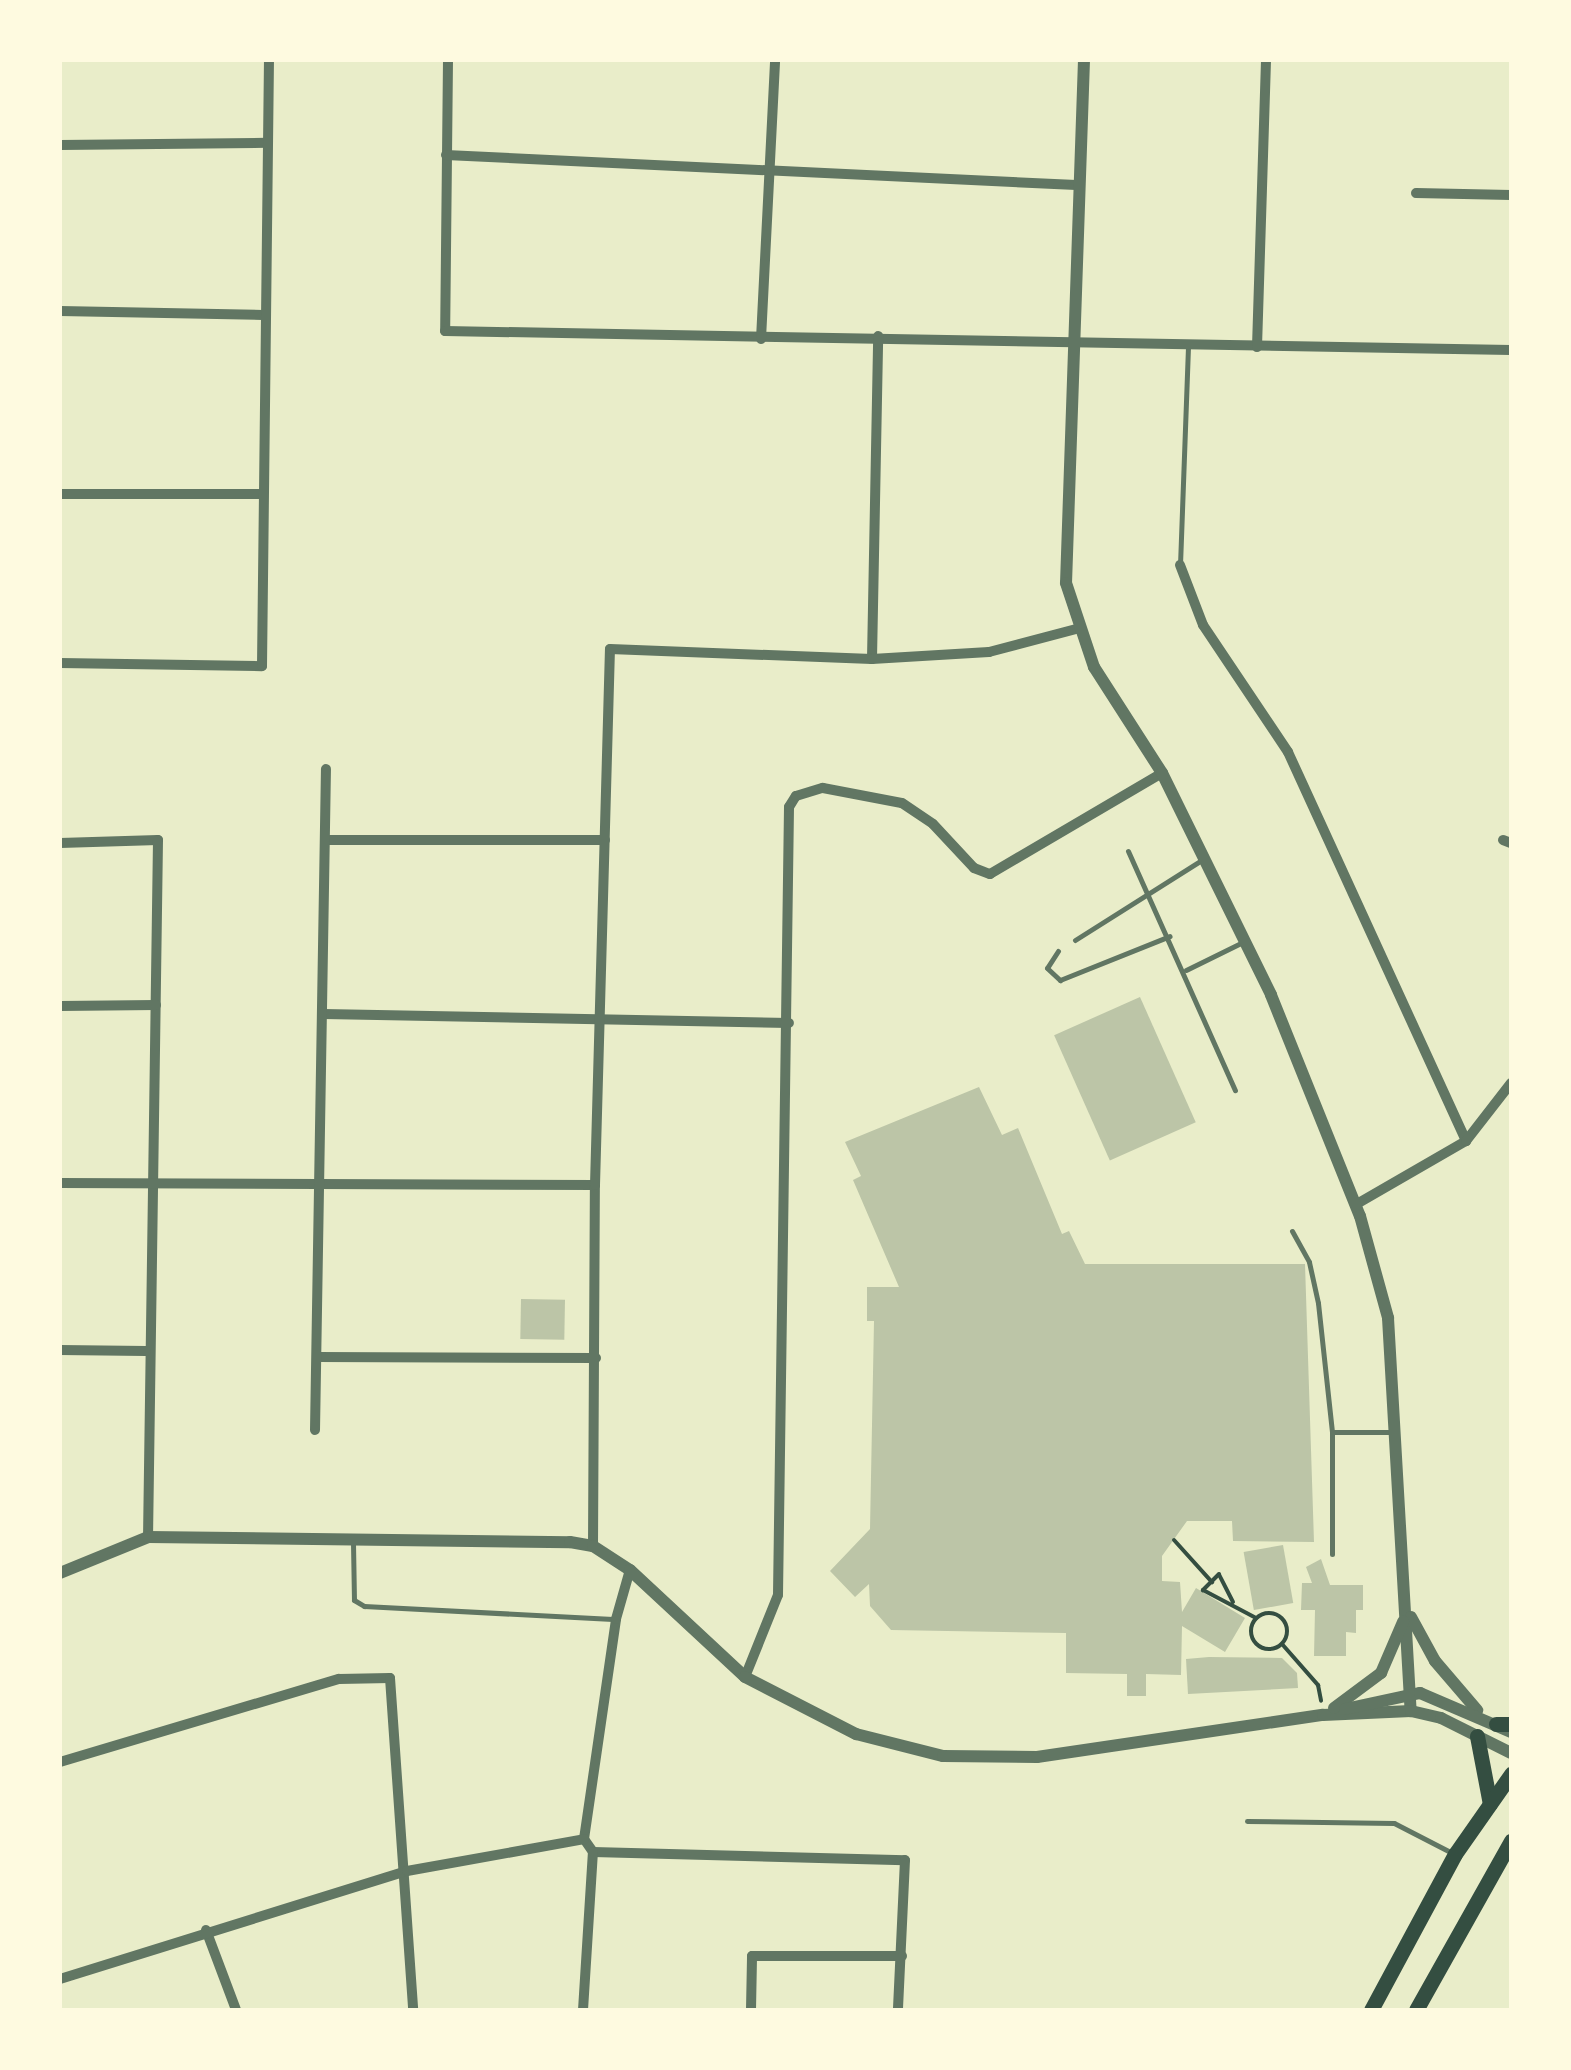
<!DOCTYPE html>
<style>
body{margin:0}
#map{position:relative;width:1571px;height:2070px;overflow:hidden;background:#e9edc9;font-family:Spectral,serif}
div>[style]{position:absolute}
.building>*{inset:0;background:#bcc5a7;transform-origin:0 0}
.path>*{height:4px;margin:-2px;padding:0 2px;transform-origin:2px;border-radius:2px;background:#344e41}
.path>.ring{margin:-2px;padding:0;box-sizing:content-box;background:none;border:4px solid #344e41;border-radius:50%}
.service>*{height:5px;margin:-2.5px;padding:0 2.5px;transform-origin:2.5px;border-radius:2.5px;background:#617663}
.minor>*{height:10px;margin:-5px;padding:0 5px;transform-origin:5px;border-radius:5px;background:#617663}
.tertiary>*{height:12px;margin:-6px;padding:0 6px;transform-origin:6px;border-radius:6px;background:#617663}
.primary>*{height:15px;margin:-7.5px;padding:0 7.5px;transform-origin:7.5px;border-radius:7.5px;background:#344e41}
span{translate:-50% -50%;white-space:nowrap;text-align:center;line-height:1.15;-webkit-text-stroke:8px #fefae0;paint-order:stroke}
.frame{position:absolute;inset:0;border:62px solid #fefae0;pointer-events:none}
</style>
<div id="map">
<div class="building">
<div style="left:1140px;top:997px;width:137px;height:94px;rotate:66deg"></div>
<div style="clip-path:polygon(979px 1087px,1002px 1135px,1018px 1128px,1062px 1234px,1069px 1231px,1085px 1264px,1305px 1264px,1314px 1542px,1233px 1541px,1232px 1521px,1187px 1521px,1162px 1556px,1162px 1581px,1180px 1582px,1182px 1612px,1196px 1588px,1245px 1618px,1225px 1652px,1182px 1626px,1181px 1675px,1146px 1674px,1146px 1696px,1127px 1696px,1127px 1674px,1066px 1673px,1066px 1633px,891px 1630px,870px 1606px,869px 1584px,855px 1597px,830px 1571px,870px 1529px,874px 1321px,867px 1321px,867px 1287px,899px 1287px,853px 1180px,861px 1176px,845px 1142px)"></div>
<div style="left:521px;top:1299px;width:44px;height:40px;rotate:1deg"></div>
<div style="left:1283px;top:1545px;width:59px;height:40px;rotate:80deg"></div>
<div style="clip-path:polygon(1321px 1559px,1330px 1585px,1363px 1585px,1363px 1610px,1356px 1610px,1356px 1633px,1346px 1632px,1346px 1656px,1314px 1656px,1315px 1610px,1301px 1610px,1302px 1583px,1312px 1583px,1306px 1567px)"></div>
<div style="clip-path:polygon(1209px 1657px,1282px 1658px,1297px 1673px,1298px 1688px,1188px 1694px,1186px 1659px)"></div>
</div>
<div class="path">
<div style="left:1174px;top:1540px;width:57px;rotate:47.9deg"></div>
<div style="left:1233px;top:1602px;width:31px;rotate:-117deg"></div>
<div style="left:1219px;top:1574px;width:23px;rotate:135deg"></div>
<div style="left:1203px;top:1590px;width:60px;rotate:27.8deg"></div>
<div class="ring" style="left:1251px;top:1613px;width:32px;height:32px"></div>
<div style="left:1282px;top:1644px;width:55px;rotate:48.7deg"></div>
<div style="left:1318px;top:1685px;width:16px;rotate:79deg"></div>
</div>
<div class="service">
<div style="left:1180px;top:565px;width:218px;rotate:-87.9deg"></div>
<div style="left:1128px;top:851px;width:262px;rotate:65.9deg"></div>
<div style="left:1075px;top:940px;width:151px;rotate:-32.3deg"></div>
<div style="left:1058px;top:951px;width:20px;rotate:123deg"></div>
<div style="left:1047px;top:968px;width:18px;rotate:43deg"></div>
<div style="left:1060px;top:980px;width:118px;rotate:-21.8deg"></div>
<div style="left:1186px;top:970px;width:64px;rotate:-26.2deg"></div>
<div style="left:1292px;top:1231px;width:35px;rotate:61deg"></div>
<div style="left:1309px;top:1262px;width:42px;rotate:77.6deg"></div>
<div style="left:1318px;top:1303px;width:130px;rotate:83.8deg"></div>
<div style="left:1332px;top:1432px;width:122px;rotate:90deg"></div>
<div style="left:1332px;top:1432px;width:61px"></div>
<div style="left:353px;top:1543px;width:57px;rotate:89deg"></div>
<div style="left:354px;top:1600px;width:12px;rotate:31deg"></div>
<div style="left:364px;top:1606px;width:249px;rotate:3deg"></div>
<div style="left:1247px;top:1821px;width:147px;rotate:0.8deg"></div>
<div style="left:1394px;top:1823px;width:65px;rotate:27.3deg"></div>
</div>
<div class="minor">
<div style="left:448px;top:60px;width:271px;rotate:90.6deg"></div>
<div style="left:445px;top:331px;width:1066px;rotate:1.02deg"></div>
<div style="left:60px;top:145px;width:207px;rotate:-0.6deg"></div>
<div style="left:446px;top:155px;width:631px;rotate:2.73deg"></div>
<div style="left:1416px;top:193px;width:95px;rotate:1.2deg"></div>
<div style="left:60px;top:311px;width:203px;rotate:1.1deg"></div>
<div style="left:761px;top:339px;width:279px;rotate:-87.1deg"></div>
<div style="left:1257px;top:347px;width:287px;rotate:-88.2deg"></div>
<div style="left:60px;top:494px;width:203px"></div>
<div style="left:1180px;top:565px;width:64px;rotate:69deg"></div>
<div style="left:1203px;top:625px;width:153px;rotate:56.2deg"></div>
<div style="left:1288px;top:752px;width:428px;rotate:65.4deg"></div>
<div style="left:872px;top:659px;width:323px;rotate:-88.9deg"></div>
<div style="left:60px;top:663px;width:202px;rotate:0.9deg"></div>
<div style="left:262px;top:666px;width:606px;rotate:-89.34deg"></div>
<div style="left:326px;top:840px;width:279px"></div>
<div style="left:1503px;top:840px;width:9px;rotate:21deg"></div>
<div style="left:60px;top:843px;width:98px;rotate:-1.8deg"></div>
<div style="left:158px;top:840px;width:697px;rotate:90.82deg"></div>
<div style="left:60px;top:1006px;width:96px;rotate:-0.6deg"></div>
<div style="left:324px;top:1014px;width:465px;rotate:1.1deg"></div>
<div style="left:60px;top:1183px;width:535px;rotate:0.21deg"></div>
<div style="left:1355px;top:1205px;width:128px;rotate:-30deg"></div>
<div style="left:1466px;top:1141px;width:73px;rotate:-52.2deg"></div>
<div style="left:60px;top:1350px;width:86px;rotate:0.7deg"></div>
<div style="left:317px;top:1357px;width:279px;rotate:0.2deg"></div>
<div style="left:315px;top:1430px;width:661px;rotate:-89.05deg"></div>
<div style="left:593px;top:1546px;width:361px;rotate:-89.7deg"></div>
<div style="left:595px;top:1185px;width:536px;rotate:-88.4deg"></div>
<div style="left:610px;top:649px;width:262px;rotate:2.2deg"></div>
<div style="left:872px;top:659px;width:117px;rotate:-3.4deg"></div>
<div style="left:989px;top:652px;width:94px;rotate:-14.8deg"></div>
<div style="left:745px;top:1677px;width:88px;rotate:-68.1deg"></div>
<div style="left:778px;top:1595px;width:788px;rotate:-89.2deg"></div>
<div style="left:789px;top:807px;width:13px;rotate:-58deg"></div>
<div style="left:796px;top:796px;width:28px;rotate:-17deg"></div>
<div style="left:823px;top:788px;width:80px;rotate:10.8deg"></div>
<div style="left:902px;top:803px;width:37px;rotate:34deg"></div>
<div style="left:933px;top:824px;width:60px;rotate:47deg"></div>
<div style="left:974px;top:868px;width:17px;rotate:21deg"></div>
<div style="left:990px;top:874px;width:199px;rotate:-30.4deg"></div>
<div style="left:60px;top:1762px;width:291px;rotate:-16.6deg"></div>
<div style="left:339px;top:1679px;width:51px;rotate:-1.1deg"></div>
<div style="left:390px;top:1678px;width:333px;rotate:86deg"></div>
<div style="left:584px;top:1839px;width:16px;rotate:55deg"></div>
<div style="left:593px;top:1852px;width:312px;rotate:1.5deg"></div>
<div style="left:905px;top:1860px;width:150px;rotate:92.7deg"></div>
<div style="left:584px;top:1839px;width:222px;rotate:-81.7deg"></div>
<div style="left:616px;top:1619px;width:51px;rotate:-74.1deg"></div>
<div style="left:206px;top:1930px;width:85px;rotate:69.4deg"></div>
<div style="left:60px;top:1979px;width:363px;rotate:-17.3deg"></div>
<div style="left:407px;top:1871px;width:180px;rotate:-10.2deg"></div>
<div style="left:583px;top:2010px;width:158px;rotate:-86.4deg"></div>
<div style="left:751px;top:2010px;width:54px;rotate:-88.9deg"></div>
<div style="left:752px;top:1956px;width:150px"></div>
</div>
<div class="tertiary">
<div style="left:1084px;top:60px;width:523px;rotate:91.97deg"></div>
<div style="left:1066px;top:583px;width:89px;rotate:71.6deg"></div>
<div style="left:1094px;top:667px;width:126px;rotate:57.3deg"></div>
<div style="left:1162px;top:773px;width:247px;rotate:63.8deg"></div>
<div style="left:1271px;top:995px;width:238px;rotate:68.1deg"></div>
<div style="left:1360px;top:1216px;width:106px;rotate:74.6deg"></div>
<div style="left:1388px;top:1318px;width:394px;rotate:86.7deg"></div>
<div style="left:60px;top:1573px;width:95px;rotate:-22.2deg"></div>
<div style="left:148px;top:1537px;width:422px;rotate:0.7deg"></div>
<div style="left:570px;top:1542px;width:23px;rotate:10deg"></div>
<div style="left:593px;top:1546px;width:44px;rotate:33deg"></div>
<div style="left:630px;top:1570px;width:157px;rotate:42.9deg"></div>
<div style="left:745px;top:1677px;width:125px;rotate:27.2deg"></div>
<div style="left:856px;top:1734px;width:90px;rotate:14.2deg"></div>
<div style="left:943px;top:1756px;width:94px;rotate:0.6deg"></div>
<div style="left:1037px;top:1757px;width:289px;rotate:-8.4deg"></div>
<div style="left:1323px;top:1715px;width:88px;rotate:-2.6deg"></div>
<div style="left:1411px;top:1711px;width:31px;rotate:13deg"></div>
<div style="left:1441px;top:1718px;width:78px;rotate:26.6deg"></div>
<div style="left:1411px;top:1617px;width:50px;rotate:61.4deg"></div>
<div style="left:1435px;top:1661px;width:65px;rotate:49.4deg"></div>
<div style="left:1334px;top:1708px;width:59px;rotate:-36.7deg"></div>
<div style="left:1381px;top:1673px;width:56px;rotate:-66.7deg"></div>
<div style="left:1345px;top:1709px;width:77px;rotate:-12deg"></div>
<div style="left:1420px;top:1693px;width:99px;rotate:23.2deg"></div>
</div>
<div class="primary">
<div style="left:1496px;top:1724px;width:15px"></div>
<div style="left:1477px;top:1736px;width:69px;rotate:79.2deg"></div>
<div style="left:1371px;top:2010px;width:177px;rotate:-61.7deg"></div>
<div style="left:1455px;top:1854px;width:98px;rotate:-55deg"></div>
<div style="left:1416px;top:2010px;width:194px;rotate:-60.7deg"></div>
</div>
<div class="frame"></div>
</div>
